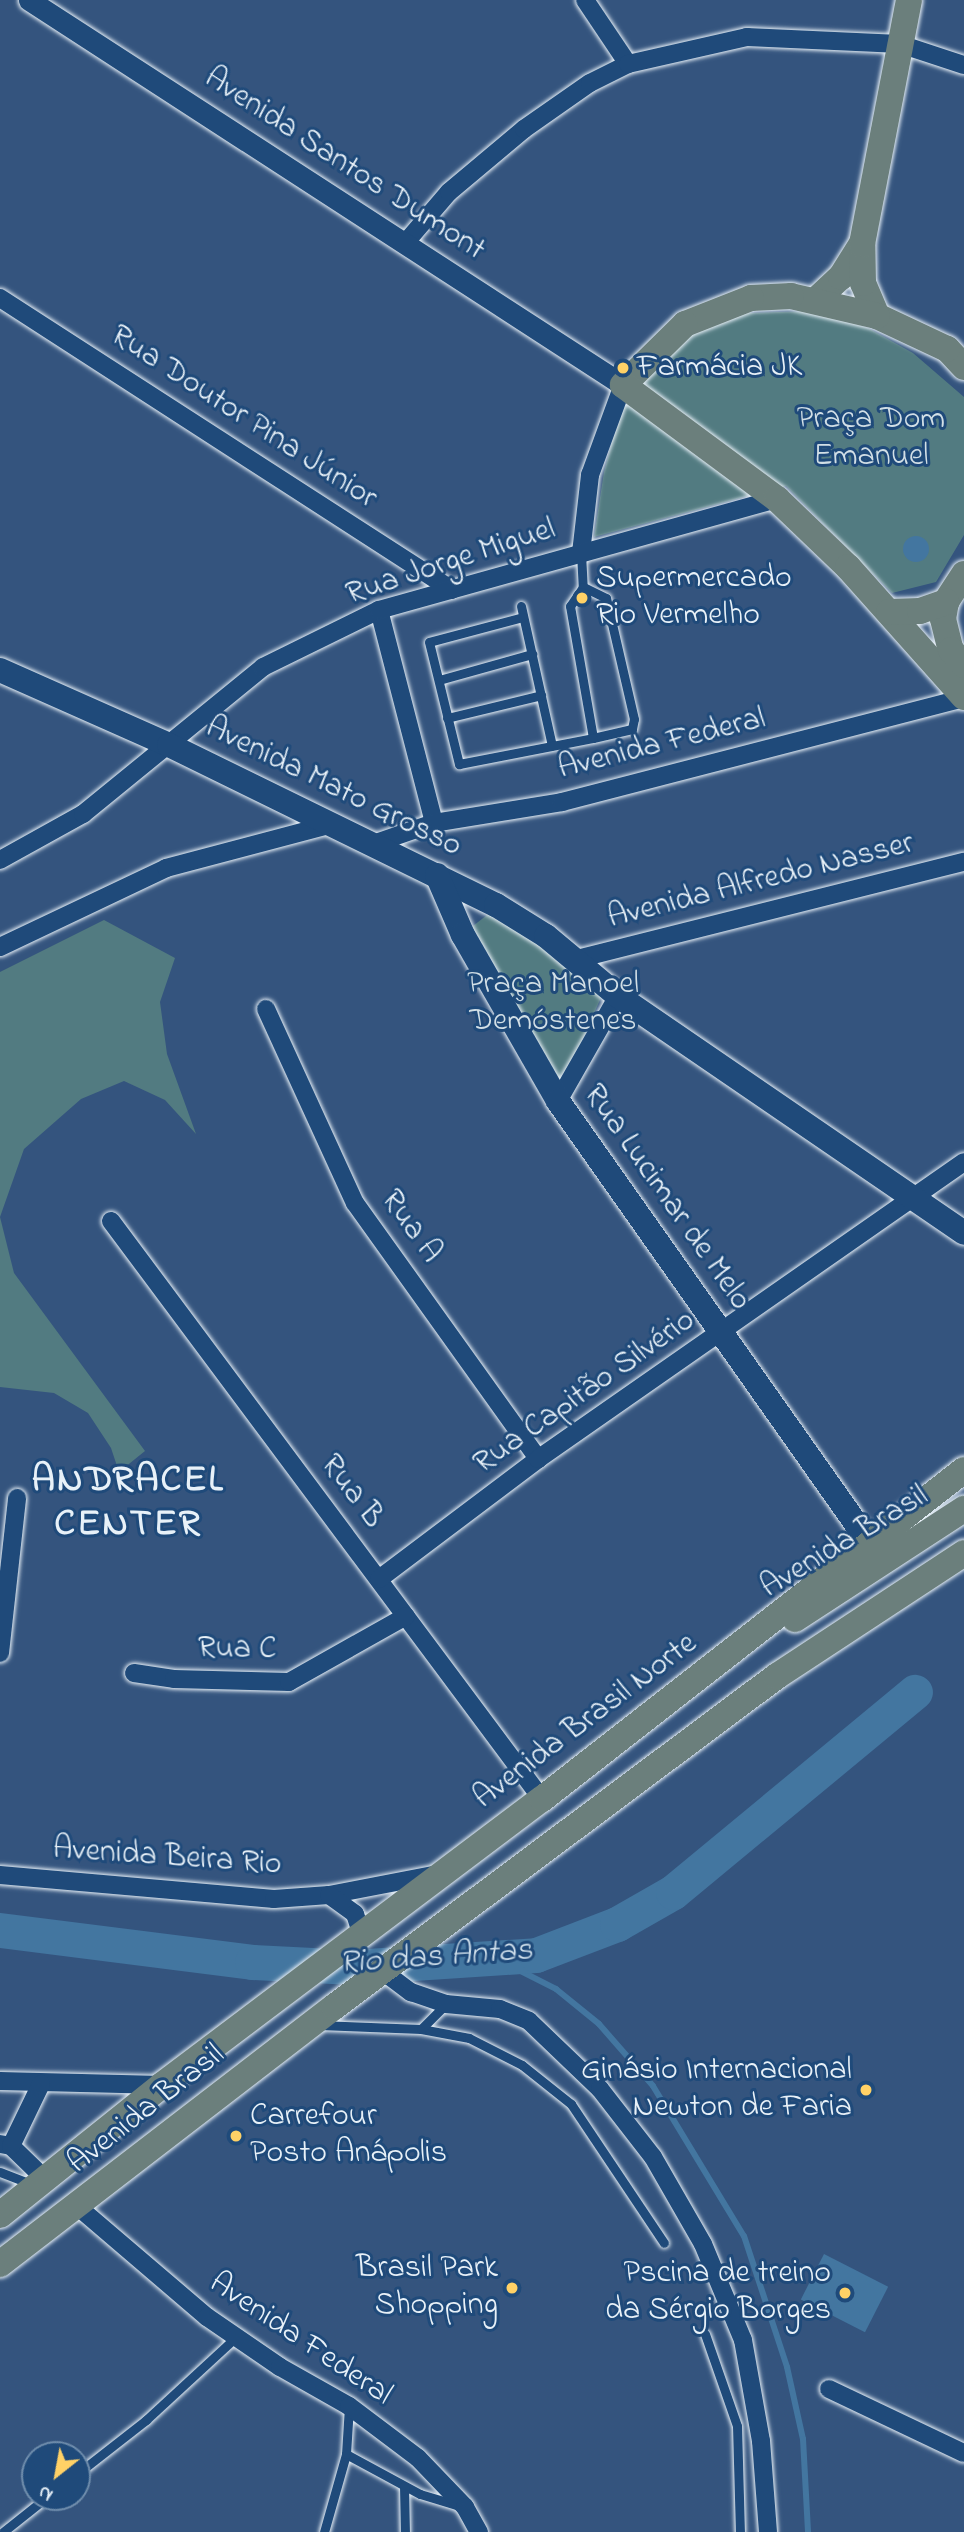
<!DOCTYPE html>
<meta charset="utf-8">
<style>
body{margin:0}
#map{position:relative;width:964px;height:2532px;overflow:hidden;background:#34547e;font-family:"Indie Flower",sans-serif}
div>[style]{position:absolute}
.green>*{inset:0;background:#527b81}
.water>*{inset:0;background:#4376a0;transform-origin:0 0}
.round{border-radius:50%}
.stream>*{height:6px;margin:-3px;padding:0 3px;transform-origin:3px;border-radius:3px;background:#4376a0}
.river>*{height:35px;margin:-17.5px;padding:0 17.5px;transform-origin:17.5px;border-radius:17.5px;background:#4376a0}
.roads{filter:drop-shadow(0 0 2px #e8f1f8) drop-shadow(0 0 2px #e8f1f8)}
.service>*{height:9px;margin:-4.5px;padding:0 4.5px;transform-origin:4.5px;border-radius:4.5px;background:#1f4a7a}
.minor>*{height:18px;margin:-9px;padding:0 9px;transform-origin:9px;border-radius:9px;background:#1f4a7a}
.tertiary>*{height:21px;margin:-10.5px;padding:0 10.5px;transform-origin:10.5px;border-radius:10.5px;background:#1f4a7a}
.secondary>*{height:24px;margin:-12px;padding:0 12px;transform-origin:12px;border-radius:12px;background:#1f4a7a}
.primary>*{height:26px;margin:-13px;padding:0 13px;transform-origin:13px;border-radius:13px;background:#6b7f7c}
.dots>*{width:19px;height:19px;translate:-50% -50%;box-sizing:border-box;border:4px solid #1f4a7a;border-radius:50%}
span{translate:-50% -50%;white-space:nowrap;text-align:center;line-height:1.15;-webkit-text-stroke:6px #1f4a7a;paint-order:stroke}
.street-label{font-size:32px;color:#e8f1f8}
.poi-label{font-size:32px;color:#e8f1f8}
.left{translate:0 -50%;text-align:left}
.right{translate:-100% -50%;text-align:right}
.park-label{font-size:32px;color:#d2dfe6}
.water-label{font-size:33px;color:#cfdfeb;font-style:italic}
.district-label{font-size:38px;color:#e8f1f8;font-weight:700;letter-spacing:2px}
.north{position:absolute;left:21px;top:2441px;width:70px;height:70px;box-sizing:border-box;background:#1f4a7a;border:2px solid #6f8dac;border-radius:50%;rotate:211deg;font-size:19px;font-weight:700;line-height:28px;text-align:center;color:#e8f1f8}
.north::after{content:'';display:block;margin:auto;width:24px;height:32px;background:#ffd166;clip-path:polygon(50% 0,100% 100%,50% 72%,0 100%)}
</style>
<div id="map">
<div class="green">
<div style="clip-path:polygon(812px 311px,868px 328px,913px 353px,964px 397px,964px 535px,936px 582px,892px 593px,786px 486px,594px 537px,604px 472px,621px 407px,693px 329px,748px 313px)"></div>
<div style="clip-path:polygon(496px 908px,603px 993px,559px 1094px,464px 933px)"></div>
<div style="clip-path:polygon(104px 920px,175px 958px,160px 1002px,167px 1054px,196px 1134px,165px 1100px,124px 1081px,81px 1099px,24px 1149px,0 1217px,14px 1273px,145px 1451px,119px 1472px,111px 1448px,88px 1413px,54px 1393px,0 1387px,0 972px)"></div>
</div>
<div class="water">
<div class="round" style="left:903px;top:536px;width:26px;height:26px"></div>
<div style="left:824px;top:2254px;width:72px;height:51px;rotate:27deg"></div>
</div>
<div class="stream">
<div style="left:493px;top:1957px;width:71px;rotate:26.9deg"></div>
<div style="left:556px;top:1989px;width:55px;rotate:39.1deg"></div>
<div style="left:599px;top:2024px;width:82px;rotate:48.9deg"></div>
<div style="left:653px;top:2086px;width:175px;rotate:58.8deg"></div>
<div style="left:744px;top:2236px;width:138px;rotate:71.8deg"></div>
<div style="left:787px;top:2367px;width:74px;rotate:77.5deg"></div>
<div style="left:803px;top:2439px;width:93px;rotate:86.9deg"></div>
</div>
<div class="river">
<div style="left:0;top:1930px;width:254px;rotate:7.2deg"></div>
<div style="left:252px;top:1962px;width:100px;rotate:2.9deg"></div>
<div style="left:352px;top:1967px;width:184px;rotate:-3.7deg"></div>
<div style="left:536px;top:1955px;width:87px;rotate:-20.9deg"></div>
<div style="left:617px;top:1924px;width:64px;rotate:-29.7deg"></div>
<div style="left:673px;top:1892px;width:314px;rotate:-39.6deg"></div>
</div>
<div class="roads">
<div class="service">
<div style="left:581px;top:553px;width:34px;rotate:87deg"></div>
<div style="left:583px;top:587px;width:23px;rotate:124deg"></div>
<div style="left:570px;top:606px;width:134px;rotate:80.1deg"></div>
<div style="left:593px;top:738px;width:40px;rotate:-13deg"></div>
<div style="left:632px;top:729px;width:10px;rotate:-79deg"></div>
<div style="left:634px;top:719px;width:124px;rotate:-103deg"></div>
<div style="left:606px;top:598px;width:25px;rotate:-154deg"></div>
<div style="left:521px;top:606px;width:143px;rotate:77.5deg"></div>
<div style="left:523px;top:617px;width:97px;rotate:165.1deg"></div>
<div style="left:429px;top:642px;width:126px;rotate:76.2deg"></div>
<div style="left:459px;top:764px;width:136px;rotate:-11deg"></div>
<div style="left:439px;top:680px;width:97px;rotate:-15.6deg"></div>
<div style="left:447px;top:718px;width:97px;rotate:-13.7deg"></div>
<div style="left:319px;top:2025px;width:102px;rotate:2.2deg"></div>
<div style="left:421px;top:2029px;width:49px;rotate:10.6deg"></div>
<div style="left:469px;top:2038px;width:59px;rotate:27deg"></div>
<div style="left:522px;top:2065px;width:63px;rotate:38.5deg"></div>
<div style="left:571px;top:2104px;width:167px;rotate:56.2deg"></div>
<div style="left:421px;top:2029px;width:35px;rotate:-45deg"></div>
<div style="left:0;top:2172px;width:33px;rotate:21deg"></div>
<div style="left:705px;top:2334px;width:97px;rotate:70.8deg"></div>
<div style="left:737px;top:2426px;width:106px;rotate:88.4deg"></div>
<div style="left:346px;top:2454px;width:84px;rotate:28.4deg"></div>
<div style="left:420px;top:2494px;width:42px;rotate:16.7deg"></div>
<div style="left:77px;top:2474px;width:88px;rotate:-38deg"></div>
<div style="left:146px;top:2420px;width:122px;rotate:-42.7deg"></div>
<div style="left:404px;top:2486px;width:46px;rotate:88.8deg"></div>
<div style="left:3px;top:2532px;width:56px;rotate:-38.5deg"></div>
<div style="left:324px;top:2532px;width:81px;rotate:-74.2deg"></div>
<div style="left:346px;top:2454px;width:48px;rotate:-86.4deg"></div>
</div>
<div class="minor">
<div style="left:585px;top:0;width:77px;rotate:56.1deg"></div>
<div style="left:406px;top:242px;width:66px;rotate:-49.3deg"></div>
<div style="left:449px;top:192px;width:98px;rotate:-40deg"></div>
<div style="left:524px;top:129px;width:80px;rotate:-34.9deg"></div>
<div style="left:590px;top:83px;width:42px;rotate:-26.6deg"></div>
<div style="left:628px;top:64px;width:122px;rotate:-12.8deg"></div>
<div style="left:747px;top:37px;width:153px;rotate:2.6deg"></div>
<div style="left:900px;top:44px;width:67px;rotate:18.2deg"></div>
<div style="left:0;top:298px;width:538px;rotate:32.86deg"></div>
<div style="left:581px;top:553px;width:79px;rotate:-83.4deg"></div>
<div style="left:590px;top:475px;width:96px;rotate:-69.9deg"></div>
<div style="left:379px;top:610px;width:220px;rotate:75.5deg"></div>
<div style="left:373px;top:844px;width:65px;rotate:-19deg"></div>
<div style="left:434px;top:823px;width:130px;rotate:-9.3deg"></div>
<div style="left:562px;top:802px;width:415px;rotate:-14.5deg"></div>
<div style="left:0;top:860px;width:95px;rotate:-29deg"></div>
<div style="left:83px;top:814px;width:232px;rotate:-39.2deg"></div>
<div style="left:263px;top:667px;width:129px;rotate:-26.2deg"></div>
<div style="left:379px;top:610px;width:413px;rotate:-15.6deg"></div>
<div style="left:0;top:947px;width:184px;rotate:-25.4deg"></div>
<div style="left:166px;top:868px;width:172px;rotate:-14.8deg"></div>
<div style="left:573px;top:960px;width:403px;rotate:-14.1deg"></div>
<div style="left:266px;top:1009px;width:213px;rotate:65.4deg"></div>
<div style="left:355px;top:1203px;width:315px;rotate:54.4deg"></div>
<div style="left:558px;top:1101px;width:121px;rotate:-60.3deg"></div>
<div style="left:111px;top:1221px;width:721px;rotate:53.29deg"></div>
<div style="left:379px;top:1579px;width:199px;rotate:-37deg"></div>
<div style="left:538px;top:1459px;width:519px;rotate:-34.88deg"></div>
<div style="left:0;top:1653px;width:156px;rotate:-83.7deg"></div>
<div style="left:134px;top:1673px;width:40px;rotate:8.5deg"></div>
<div style="left:174px;top:1679px;width:115px;rotate:1.5deg"></div>
<div style="left:289px;top:1682px;width:134px;rotate:-29.4deg"></div>
<div style="left:0;top:1875px;width:275px;rotate:5deg"></div>
<div style="left:274px;top:1899px;width:55px;rotate:-4.2deg"></div>
<div style="left:329px;top:1895px;width:111px;rotate:-10.9deg"></div>
<div style="left:329px;top:1895px;width:32px;rotate:36deg"></div>
<div style="left:355px;top:1914px;width:23px;rotate:72deg"></div>
<div style="left:384px;top:1972px;width:34px;rotate:37deg"></div>
<div style="left:411px;top:1992px;width:37px;rotate:19deg"></div>
<div style="left:446px;top:2004px;width:54px;rotate:5.3deg"></div>
<div style="left:500px;top:2009px;width:31px;rotate:22deg"></div>
<div style="left:529px;top:2021px;width:98px;rotate:43.8deg"></div>
<div style="left:600px;top:2089px;width:86px;rotate:52.1deg"></div>
<div style="left:653px;top:2157px;width:100px;rotate:60.1deg"></div>
<div style="left:703px;top:2244px;width:104px;rotate:67.4deg"></div>
<div style="left:743px;top:2340px;width:103px;rotate:79.9deg"></div>
<div style="left:761px;top:2441px;width:91px;rotate:85.6deg"></div>
<div style="left:0;top:2081px;width:162px;rotate:1.4deg"></div>
<div style="left:0;top:2144px;width:11px;rotate:10deg"></div>
<div style="left:11px;top:2146px;width:47px;rotate:44.1deg"></div>
<div style="left:11px;top:2146px;width:69px;rotate:-64.2deg"></div>
<div style="left:77px;top:2206px;width:171px;rotate:40.5deg"></div>
<div style="left:207px;top:2317px;width:88px;rotate:34.4deg"></div>
<div style="left:280px;top:2367px;width:79px;rotate:29.5deg"></div>
<div style="left:349px;top:2406px;width:86px;rotate:37deg"></div>
<div style="left:418px;top:2458px;width:68px;rotate:46.2deg"></div>
<div style="left:465px;top:2507px;width:29px;rotate:61deg"></div>
<div style="left:829px;top:2389px;width:149px;rotate:25.4deg"></div>
</div>
<div class="tertiary">
<div style="left:29px;top:0;width:708px;rotate:32.95deg"></div>
</div>
<div class="secondary">
<div style="left:0;top:670px;width:185px;rotate:23.9deg"></div>
<div style="left:169px;top:745px;width:364px;rotate:26.1deg"></div>
<div style="left:496px;top:905px;width:59px;rotate:31.8deg"></div>
<div style="left:546px;top:936px;width:94px;rotate:39.8deg"></div>
<div style="left:618px;top:996px;width:419px;rotate:34.4deg"></div>
<div style="left:437px;top:875px;width:65px;rotate:66.6deg"></div>
<div style="left:463px;top:935px;width:191px;rotate:60.2deg"></div>
<div style="left:558px;top:1101px;width:540px;rotate:54.81deg"></div>
</div>
<div class="primary">
<div style="left:816px;top:300px;width:34px;rotate:-43deg"></div>
<div style="left:841px;top:277px;width:39px;rotate:-58deg"></div>
<div style="left:877px;top:316px;width:36px;rotate:-113deg"></div>
<div style="left:863px;top:283px;width:39px;rotate:-91deg"></div>
<div style="left:862px;top:244px;width:248px;rotate:-79.1deg"></div>
<div style="left:964px;top:367px;width:25px;rotate:-133deg"></div>
<div style="left:947px;top:349px;width:77px;rotate:-154.8deg"></div>
<div style="left:877px;top:316px;width:88px;rotate:-166.9deg"></div>
<div style="left:791px;top:296px;width:40px;rotate:177.1deg"></div>
<div style="left:751px;top:298px;width:71px;rotate:158.5deg"></div>
<div style="left:685px;top:324px;width:87px;rotate:135.5deg"></div>
<div style="left:623px;top:385px;width:192px;rotate:36.5deg"></div>
<div style="left:777px;top:499px;width:98px;rotate:43.8deg"></div>
<div style="left:848px;top:567px;width:174px;rotate:48.3deg"></div>
<div style="left:964px;top:574px;width:33px;rotate:123deg"></div>
<div style="left:946px;top:602px;width:17px;rotate:100deg"></div>
<div style="left:943px;top:619px;width:32px;rotate:76deg"></div>
<div style="left:951px;top:650px;width:20px;rotate:49deg"></div>
<div style="left:889px;top:612px;width:31px;rotate:-2deg"></div>
<div style="left:920px;top:611px;width:28px;rotate:-19deg"></div>
<div style="left:795px;top:1619px;width:202px;rotate:-33.1deg"></div>
<div style="left:0;top:2215px;width:208px;rotate:-38.7deg"></div>
<div style="left:162px;top:2085px;width:476px;rotate:-37deg"></div>
<div style="left:542px;top:1799px;width:535px;rotate:-37.94deg"></div>
<div style="left:0;top:2264px;width:421px;rotate:-37.6deg"></div>
<div style="left:334px;top:2007px;width:553px;rotate:-36.77deg"></div>
<div style="left:777px;top:1676px;width:224px;rotate:-33.3deg"></div>
</div>
</div>
<div class="dots">
<div style="left:623px;top:368px;background:#ffd166"></div>
<div style="left:582px;top:598px;background:#ffd166"></div>
<div style="left:866px;top:2090px;background:#ffd166"></div>
<div style="left:236px;top:2136px;background:#ffd166"></div>
<div style="left:512px;top:2288px;background:#ffd166"></div>
<div style="left:845px;top:2293px;background:#ffd166"></div>
</div>
<div class="street-label">
<span style="left:344px;top:165px;rotate:33deg">Avenida Santos Dumont</span>
<span style="left:243px;top:418px;rotate:33deg">Rua Doutor Pina Júnior</span>
<span style="left:451px;top:563px;rotate:-18deg">Rua Jorge Miguel</span>
<span style="left:662px;top:745px;rotate:-14deg">Avenida Federal</span>
<span style="left:333px;top:788px;rotate:26deg">Avenida Mato Grosso</span>
<span style="left:761px;top:882px;rotate:-14deg">Avenida Alfredo Nasser</span>
<span style="left:666px;top:1198px;rotate:55deg">Rua Lucimar de Melo</span>
<span style="left:410px;top:1227px;rotate:55deg">Rua A</span>
<span style="left:585px;top:1393px;rotate:-35deg">Rua Capitão Silvério</span>
<span style="left:351px;top:1492px;rotate:53deg">Rua B</span>
<span style="left:845px;top:1543px;rotate:-31deg">Avenida Brasil</span>
<span style="left:237px;top:1650px;rotate:1deg">Rua C</span>
<span style="left:586px;top:1722px;rotate:-37deg">Avenida Brasil Norte</span>
<span style="left:167px;top:1858px;rotate:4deg">Avenida Beira Rio</span>
<span style="left:147px;top:2110px;rotate:-38deg">Avenida Brasil</span>
<span style="left:300px;top:2340px;rotate:34deg">Avenida Federal</span>
</div>
<div class="poi-label">
<span class="left" style="left:637px;top:368px">Farmácia JK</span>
<span class="left" style="left:596px;top:598px">Supermercado<br>Rio Vermelho</span>
<span class="right" style="left:852px;top:2090px">Ginásio Internacional<br>Newton de Faria</span>
<span class="left" style="left:250px;top:2136px">Carrefour<br>Posto Anápolis</span>
<span class="right" style="left:498px;top:2288px">Brasil Park<br>Shopping</span>
<span class="right" style="left:831px;top:2293px">Pscina de treino<br>da Sérgio Borges</span>
</div>
<div class="park-label">
<span style="left:871px;top:439px">Praça Dom<br>Emanuel</span>
<span style="left:553px;top:1004px">Praça Manoel<br>Demóstenes</span>
</div>
<div class="water-label">
<span style="left:436px;top:1958px;rotate:-4deg">Rio das Antas</span>
</div>
<div class="district-label">
<span style="left:128px;top:1504px">ANDRACEL<br>CENTER</span>
</div>
<div class="north">N</div>
</div>
